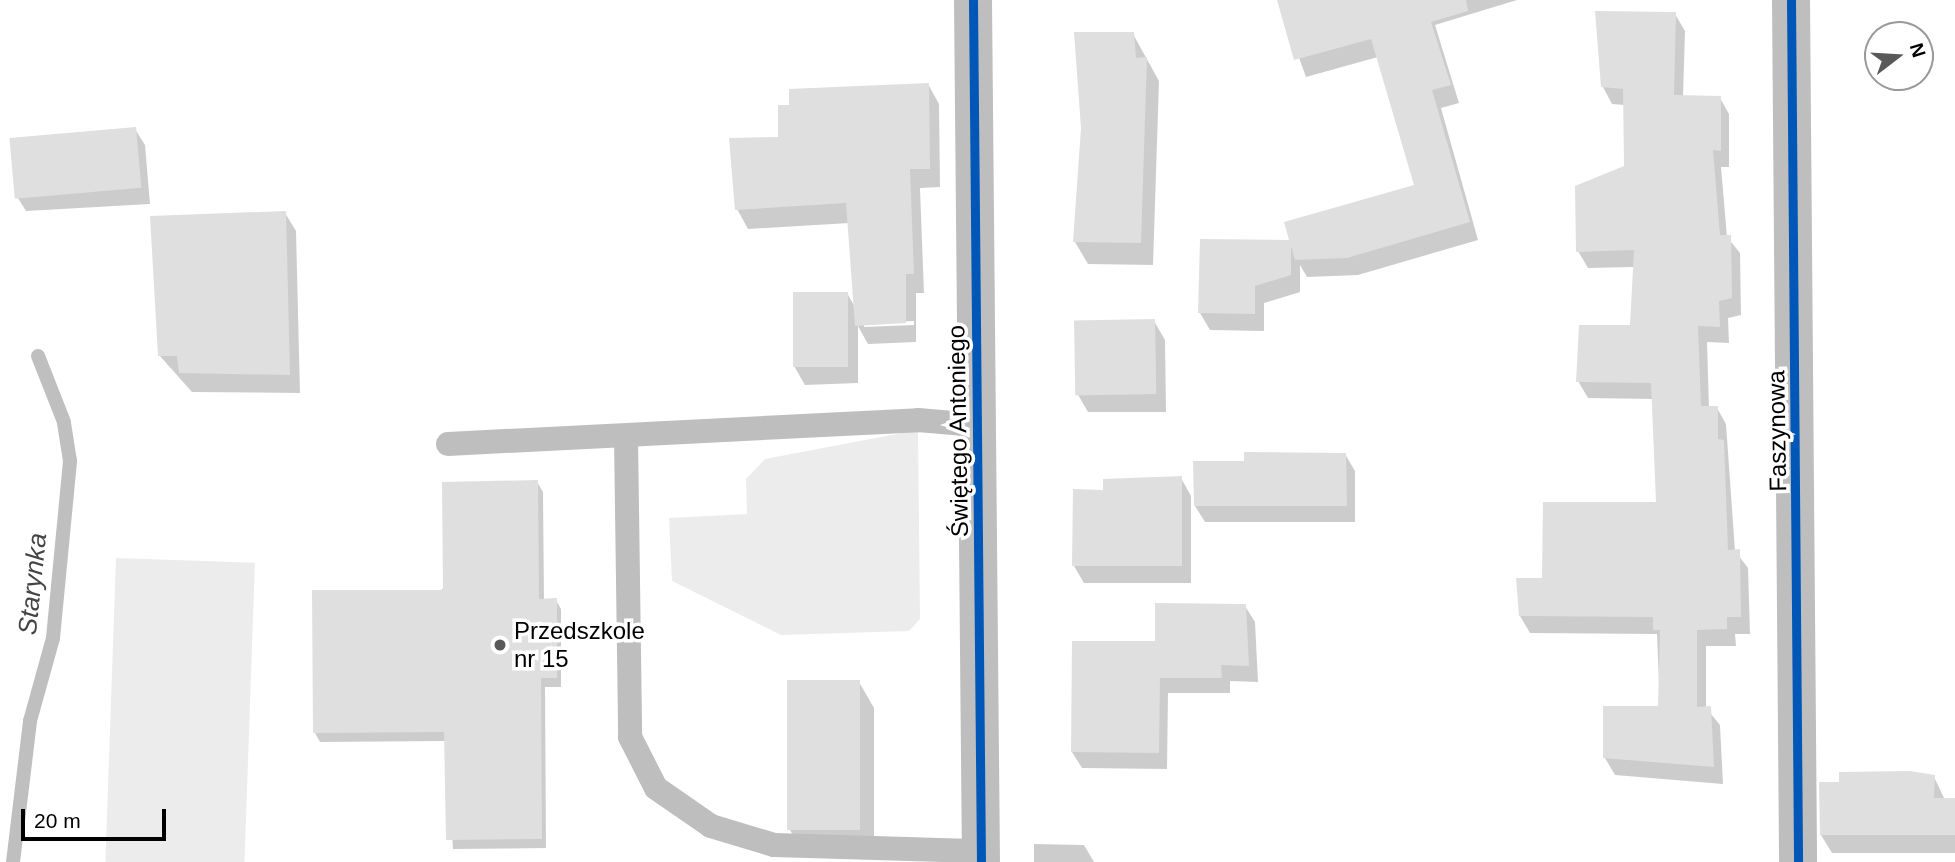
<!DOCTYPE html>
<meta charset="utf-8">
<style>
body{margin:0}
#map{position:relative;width:1955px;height:862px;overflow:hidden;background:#fff;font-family:Helvetica,sans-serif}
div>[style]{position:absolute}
.green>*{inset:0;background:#ececec;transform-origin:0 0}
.shadow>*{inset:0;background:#0003}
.stream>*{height:14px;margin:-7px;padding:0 7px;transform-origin:7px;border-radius:7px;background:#bfbfbf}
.building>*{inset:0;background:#dfdfdf;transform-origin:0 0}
.service>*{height:24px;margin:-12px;padding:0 12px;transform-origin:12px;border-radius:12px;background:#bebebe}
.minor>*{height:38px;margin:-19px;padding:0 19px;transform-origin:19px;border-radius:19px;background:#bebebe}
.tertiary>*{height:38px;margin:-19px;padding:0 19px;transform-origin:19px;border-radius:19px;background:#bebebe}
.cycleway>*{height:9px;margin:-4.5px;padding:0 4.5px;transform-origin:4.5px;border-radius:4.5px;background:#0057b8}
.dots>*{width:19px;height:19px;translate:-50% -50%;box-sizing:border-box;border:4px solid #fff;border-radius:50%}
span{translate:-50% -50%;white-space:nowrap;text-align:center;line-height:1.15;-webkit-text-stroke:7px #fff;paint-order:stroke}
.street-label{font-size:24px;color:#000}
.poi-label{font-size:24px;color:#000}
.left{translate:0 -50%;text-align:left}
.water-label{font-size:26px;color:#444;font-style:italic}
.north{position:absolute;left:1864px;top:21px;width:70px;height:70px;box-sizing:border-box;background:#fff;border:2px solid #999;border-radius:50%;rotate:73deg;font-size:19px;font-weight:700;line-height:28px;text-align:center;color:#000}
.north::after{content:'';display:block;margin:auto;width:24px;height:32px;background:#595959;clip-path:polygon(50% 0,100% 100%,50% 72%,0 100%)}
.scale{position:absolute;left:21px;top:809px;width:145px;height:32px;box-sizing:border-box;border:4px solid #000;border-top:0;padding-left:9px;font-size:21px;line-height:24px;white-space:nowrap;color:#000;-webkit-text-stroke:5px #fff;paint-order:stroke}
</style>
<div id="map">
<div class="green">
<div style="clip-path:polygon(918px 430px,920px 619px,909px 631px,781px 635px,672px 581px,669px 518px,747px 514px,746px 479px,765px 459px)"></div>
<div style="left:116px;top:558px;width:139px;height:304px;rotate:2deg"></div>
</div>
<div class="shadow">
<div style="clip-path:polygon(1278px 0,1517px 0,1435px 25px,1459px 103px,1441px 108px,1478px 240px,1358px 275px,1307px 277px,1300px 265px,1300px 292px,1264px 303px,1264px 331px,1210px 330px,1200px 313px,1292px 242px,1416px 186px,1378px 57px,1306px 77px)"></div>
<div style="clip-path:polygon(1675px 14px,1685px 31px,1683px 97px,1720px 98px,1729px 114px,1729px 167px,1721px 167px,1727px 237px,1740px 253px,1741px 315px,1728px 318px,1729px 343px,1707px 342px,1709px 408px,1717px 408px,1726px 424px,1735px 551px,1748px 568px,1750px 634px,1735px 634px,1736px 646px,1706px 646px,1706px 708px,1720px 725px,1723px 784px,1615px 775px,1605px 758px,1660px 708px,1657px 634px,1530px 633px,1520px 616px,1544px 580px,1658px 504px,1653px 399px,1588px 398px,1578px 381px,1632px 327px,1635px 267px,1588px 268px,1578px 251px,1625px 167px,1625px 105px,1612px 104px,1603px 87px)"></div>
<div style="clip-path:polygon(1133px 34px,1159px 81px,1153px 265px,1088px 264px,1075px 242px)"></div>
<div style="clip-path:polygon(evenodd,928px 84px,939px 104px,940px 187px,920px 188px,924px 293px,916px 293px,916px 342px,868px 344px,858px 326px,858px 383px,805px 385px,794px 366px,847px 293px,856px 309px,849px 223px,748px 229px,737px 209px,779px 139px,928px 84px,914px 321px,914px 325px,864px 327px,864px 323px,914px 321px)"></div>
<div style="clip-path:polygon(135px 129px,145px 145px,150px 204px,26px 211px,16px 195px)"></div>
<div style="clip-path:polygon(285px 213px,296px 231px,300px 393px,192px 392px,159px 355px)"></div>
<div style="clip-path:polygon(1154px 321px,1165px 340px,1166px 412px,1088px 412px,1077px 393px)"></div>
<div style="clip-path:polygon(1345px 454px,1355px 471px,1355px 522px,1205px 522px,1195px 506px,1246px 462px)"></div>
<div style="clip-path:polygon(1181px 478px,1191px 496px,1191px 583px,1084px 583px,1074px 566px)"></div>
<div style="clip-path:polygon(537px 482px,543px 492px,544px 600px,556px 600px,561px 609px,561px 687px,545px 687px,546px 848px,453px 849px,446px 741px,320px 742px,315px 733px)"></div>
<div style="clip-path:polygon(1245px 606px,1255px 622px,1258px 682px,1230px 681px,1230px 693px,1168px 693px,1167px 769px,1082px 768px,1072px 752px,1157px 643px)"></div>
<div style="clip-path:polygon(859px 682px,874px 708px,874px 855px,805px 856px,790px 830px)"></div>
<div style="clip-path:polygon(1934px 777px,1945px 800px,1955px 800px,1955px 853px,1832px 853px,1821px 835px)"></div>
<div style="clip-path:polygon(1034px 844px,1084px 845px,1094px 862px,1034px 862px)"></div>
</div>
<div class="stream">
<div style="left:13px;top:862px;width:142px;rotate:-83.1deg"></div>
<div style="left:30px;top:721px;width:86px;rotate:-74.5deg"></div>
<div style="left:53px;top:638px;width:178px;rotate:-84.5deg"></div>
<div style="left:70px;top:461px;width:39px;rotate:-99deg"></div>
<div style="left:64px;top:422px;width:71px;rotate:-111.5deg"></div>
</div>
<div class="building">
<div style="clip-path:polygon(1277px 0,1466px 0,1468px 11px,1431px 22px,1451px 85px,1432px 90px,1470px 222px,1347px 258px,1295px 260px,1291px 246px,1291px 275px,1255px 286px,1255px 314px,1198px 313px,1200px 239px,1289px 240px,1284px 222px,1414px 185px,1371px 39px,1294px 60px)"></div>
<div style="clip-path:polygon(1595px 11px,1676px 12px,1674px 95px,1721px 96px,1721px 151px,1713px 150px,1720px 235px,1731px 235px,1732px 298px,1719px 301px,1720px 327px,1698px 326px,1701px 406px,1718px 406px,1718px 439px,1724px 440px,1728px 550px,1740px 549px,1741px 617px,1727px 617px,1727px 629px,1697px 630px,1697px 707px,1711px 706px,1714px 767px,1603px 758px,1603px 706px,1658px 706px,1660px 630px,1653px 630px,1653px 617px,1519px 616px,1516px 578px,1542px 578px,1543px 502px,1656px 502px,1651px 383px,1576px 382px,1579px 325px,1630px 325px,1634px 250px,1576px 252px,1575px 186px,1624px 166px,1623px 89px,1601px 87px)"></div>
<div style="clip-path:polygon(1074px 32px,1134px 32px,1136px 58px,1147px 57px,1141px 243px,1073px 242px,1081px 128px)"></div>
<div style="clip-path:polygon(929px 83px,930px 169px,910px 169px,914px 274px,906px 274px,906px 323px,855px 326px,846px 203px,735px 210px,729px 138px,778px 137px,778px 105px,789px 105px,789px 89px)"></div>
<div style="left:136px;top:127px;width:61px;height:127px;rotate:85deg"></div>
<div style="clip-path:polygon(286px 211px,290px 375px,179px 373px,177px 356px,158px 356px,150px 216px)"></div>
<div style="left:793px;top:292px;width:55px;height:75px"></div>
<div style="left:1155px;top:319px;width:75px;height:81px;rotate:89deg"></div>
<div style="clip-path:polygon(1244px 452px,1346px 453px,1347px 506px,1194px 506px,1193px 461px,1244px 461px)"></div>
<div style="clip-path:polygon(1182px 476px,1182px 566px,1072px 566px,1073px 489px,1103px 490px,1103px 479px)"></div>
<div style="clip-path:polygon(538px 480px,539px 599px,557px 598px,557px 678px,541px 678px,542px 839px,446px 840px,444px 732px,313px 733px,312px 590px,443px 590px,442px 482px)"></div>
<div style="clip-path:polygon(1155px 603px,1246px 604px,1249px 666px,1221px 665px,1222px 678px,1160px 678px,1159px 753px,1071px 752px,1072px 641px,1155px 641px)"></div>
<div style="left:860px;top:680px;width:150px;height:73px;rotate:90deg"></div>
<div style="clip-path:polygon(1910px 771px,1935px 775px,1934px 798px,1955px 798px,1955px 835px,1820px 835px,1819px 782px,1839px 782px,1839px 772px)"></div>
</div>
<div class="service">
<div style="left:626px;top:437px;width:300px;rotate:89.2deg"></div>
<div style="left:630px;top:737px;width:57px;rotate:63deg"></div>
<div style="left:656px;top:788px;width:67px;rotate:34.6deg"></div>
<div style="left:711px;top:826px;width:66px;rotate:16.8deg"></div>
<div style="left:774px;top:845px;width:207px;rotate:1.7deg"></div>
<div style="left:448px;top:444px;width:471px;rotate:-2.9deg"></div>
<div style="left:918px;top:420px;width:59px;rotate:4.8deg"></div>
</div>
<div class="minor">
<div style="left:1791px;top:0;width:862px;rotate:89.53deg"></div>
</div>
<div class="tertiary">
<div style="left:973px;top:0;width:862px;rotate:89.47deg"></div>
</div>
<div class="cycleway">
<div style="left:973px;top:0;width:862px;rotate:89.47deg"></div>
<div style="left:1791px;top:0;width:862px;rotate:89.53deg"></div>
</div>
<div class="dots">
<div style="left:500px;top:645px;background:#595959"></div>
</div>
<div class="street-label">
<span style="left:958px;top:431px;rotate:-91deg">Świętego Antoniego</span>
<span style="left:1777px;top:431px;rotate:-91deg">Faszynowa</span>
</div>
<div class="poi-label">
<span class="left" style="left:514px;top:645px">Przedszkole<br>nr 15</span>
</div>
<div class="water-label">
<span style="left:33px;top:584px;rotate:-84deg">Starynka</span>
</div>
<div class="north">N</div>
<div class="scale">20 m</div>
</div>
